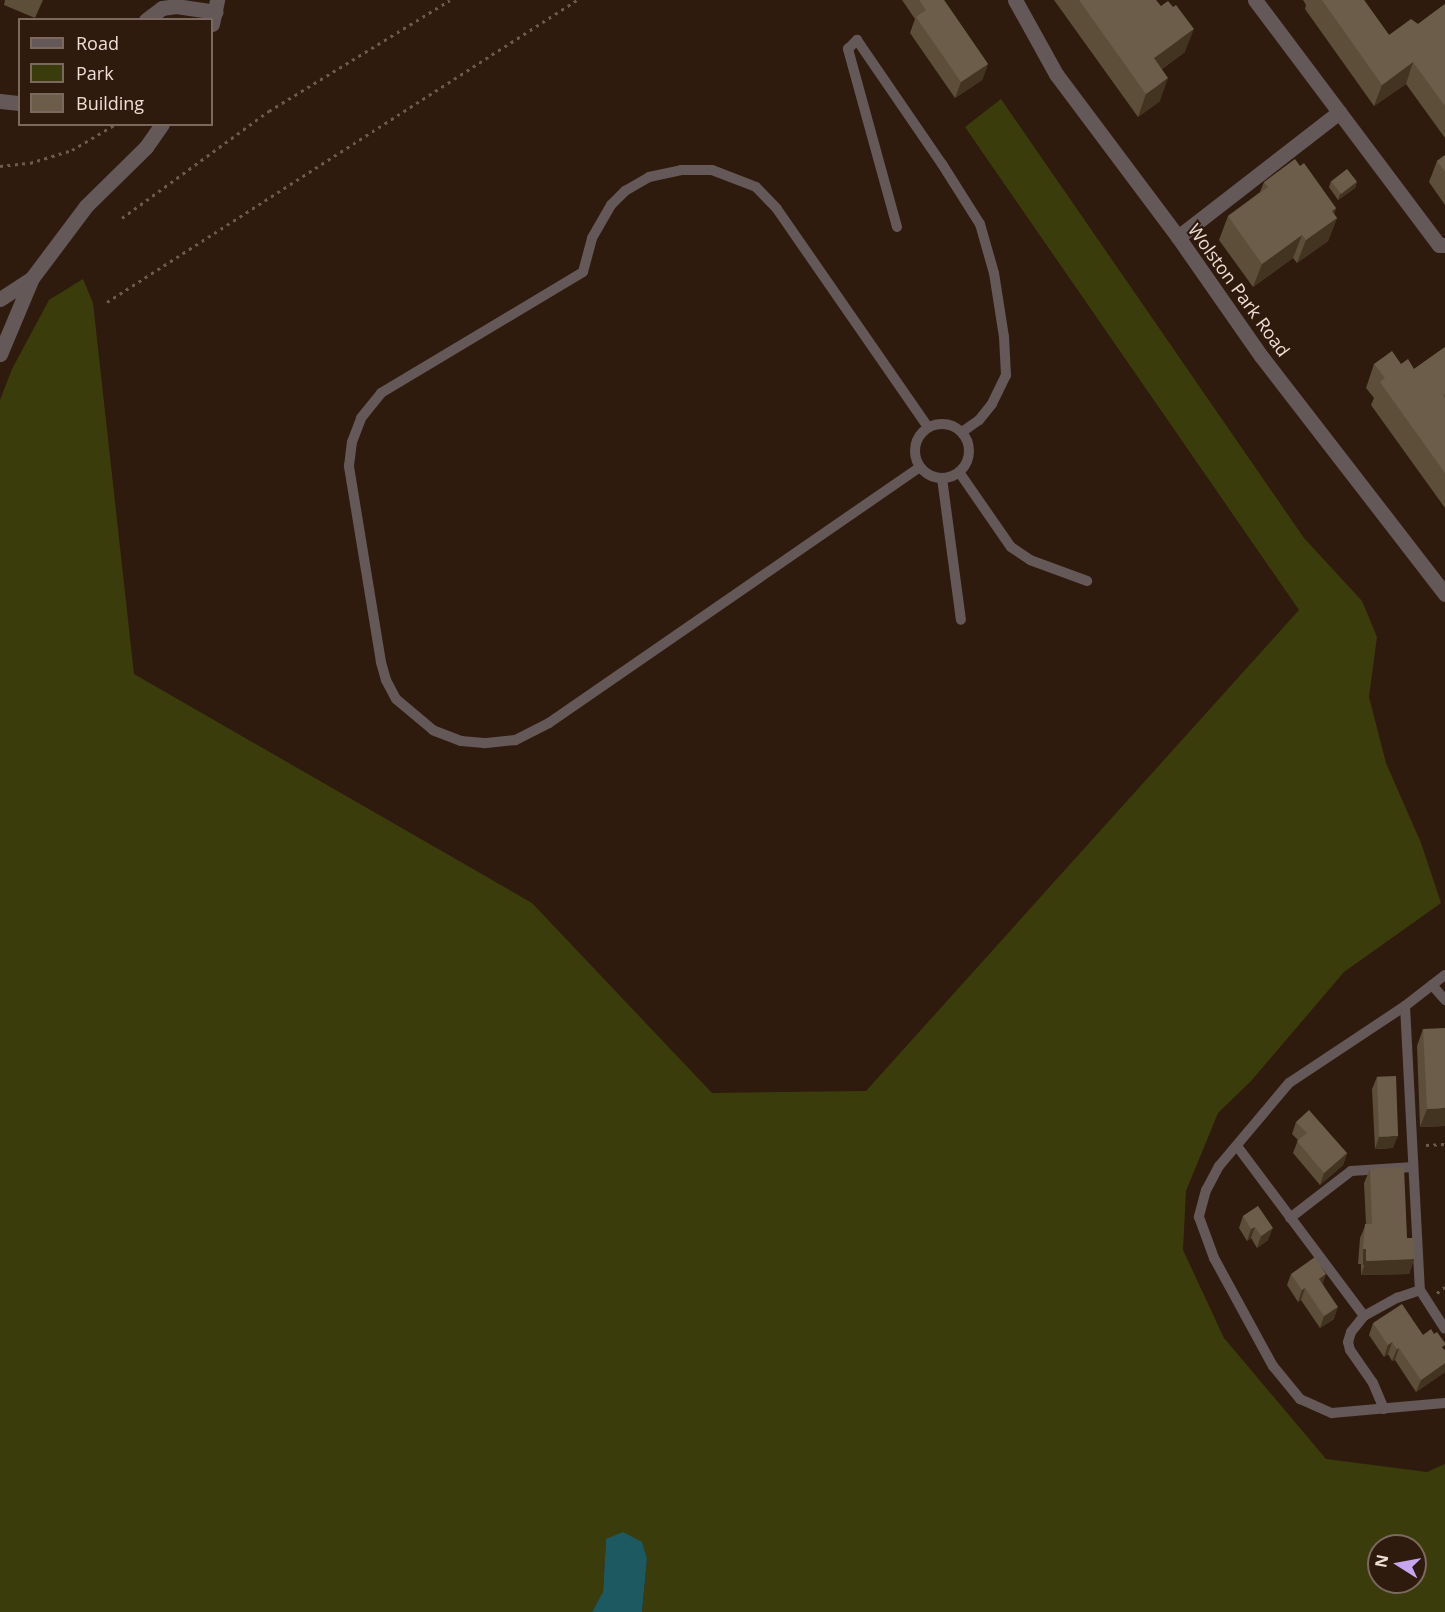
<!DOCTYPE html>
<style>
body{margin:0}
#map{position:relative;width:1445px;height:1612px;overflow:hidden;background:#2f1a0e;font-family:"Open Sans",sans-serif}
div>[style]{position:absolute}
.green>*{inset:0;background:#3a3d0b}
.water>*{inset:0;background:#1c5960}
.path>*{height:3px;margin-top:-1.5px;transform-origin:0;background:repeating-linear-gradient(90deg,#6d5a4f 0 3px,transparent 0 7.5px)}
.lane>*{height:10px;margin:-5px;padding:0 5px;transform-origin:5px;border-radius:5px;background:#655858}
.lane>.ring{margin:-5px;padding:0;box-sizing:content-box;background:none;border:10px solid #655858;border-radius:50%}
.street>*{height:15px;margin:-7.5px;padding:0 7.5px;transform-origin:7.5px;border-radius:7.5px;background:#655858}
.wall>*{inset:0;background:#5c4e39}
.shaded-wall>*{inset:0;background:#433321;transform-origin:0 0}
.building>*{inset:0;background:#6c5d4a;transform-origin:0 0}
span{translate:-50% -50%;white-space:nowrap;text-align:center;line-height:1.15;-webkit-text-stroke:4.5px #2f1a0e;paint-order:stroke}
.street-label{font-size:18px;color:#edded6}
.legend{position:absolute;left:18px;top:18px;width:195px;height:108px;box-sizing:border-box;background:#2f1a0e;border:2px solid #7b685e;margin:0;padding:8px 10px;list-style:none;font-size:18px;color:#edded6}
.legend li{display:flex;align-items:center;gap:12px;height:30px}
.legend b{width:30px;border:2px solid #7b685e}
.north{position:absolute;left:1367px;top:1534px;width:60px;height:60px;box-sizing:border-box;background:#2f1a0e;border:2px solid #7b685e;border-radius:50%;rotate:281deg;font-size:16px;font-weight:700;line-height:24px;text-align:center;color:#edded6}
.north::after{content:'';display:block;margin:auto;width:21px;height:27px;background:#c8a5ef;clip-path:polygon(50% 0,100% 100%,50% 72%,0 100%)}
</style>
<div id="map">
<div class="green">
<div style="clip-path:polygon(evenodd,1001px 99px,1304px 538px,1362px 601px,1377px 637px,1369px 697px,1386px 763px,1421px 843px,1441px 903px,1344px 972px,1251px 1081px,1218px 1113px,1186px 1191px,1183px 1250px,1224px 1338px,1326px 1459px,1427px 1472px,1445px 1464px,1445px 1612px,642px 1612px,647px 1559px,606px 1539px,603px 1593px,592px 1612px,0 1612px,0 400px,12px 369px,49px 300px,83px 279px,93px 303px,134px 674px,532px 903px,712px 1093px,866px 1091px,1299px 610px,965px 127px,1001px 99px,1379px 1546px,1415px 1546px,1415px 1582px,1379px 1582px,1379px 1546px)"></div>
</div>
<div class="water">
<div style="clip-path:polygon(623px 1532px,642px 1542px,647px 1559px,642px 1612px,592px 1612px,603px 1592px,606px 1539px)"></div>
</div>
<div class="path">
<div style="left:0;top:166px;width:30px;rotate:-6deg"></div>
<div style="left:30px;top:163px;width:44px;rotate:-17.2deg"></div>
<div style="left:72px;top:150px;width:51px;rotate:-30.6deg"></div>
<div style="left:122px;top:218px;width:182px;rotate:-36.1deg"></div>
<div style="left:269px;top:111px;width:212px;rotate:-31.5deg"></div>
<div style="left:107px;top:302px;width:559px;rotate:-32.72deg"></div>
<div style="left:1426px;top:1145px;width:19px;rotate:-3deg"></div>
<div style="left:1437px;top:1293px;width:10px;rotate:-37deg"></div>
</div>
<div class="lane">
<div style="left:897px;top:227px;width:185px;rotate:-105.4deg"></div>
<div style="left:848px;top:49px;width:13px;rotate:-45deg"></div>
<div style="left:857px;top:40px;width:150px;rotate:55.6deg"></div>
<div style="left:942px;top:164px;width:71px;rotate:57.7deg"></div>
<div style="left:980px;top:224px;width:51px;rotate:74.1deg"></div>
<div style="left:994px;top:273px;width:65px;rotate:81.1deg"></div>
<div style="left:1004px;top:337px;width:38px;rotate:87deg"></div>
<div style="left:1006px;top:375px;width:32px;rotate:116deg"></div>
<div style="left:992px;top:404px;width:21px;rotate:129deg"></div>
<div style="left:979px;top:420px;width:21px;rotate:145deg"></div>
<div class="ring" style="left:915px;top:424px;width:44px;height:44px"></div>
<div style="left:920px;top:467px;width:451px;rotate:145.4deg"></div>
<div style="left:549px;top:723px;width:38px;rotate:153deg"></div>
<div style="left:515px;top:740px;width:31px;rotate:174deg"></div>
<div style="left:484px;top:743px;width:23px;rotate:-175deg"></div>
<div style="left:461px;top:741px;width:30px;rotate:-159deg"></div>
<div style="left:433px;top:730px;width:48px;rotate:-140deg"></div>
<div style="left:396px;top:699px;width:21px;rotate:-118deg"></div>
<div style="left:386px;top:680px;width:19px;rotate:-106deg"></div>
<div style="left:381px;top:662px;width:199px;rotate:-99.3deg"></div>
<div style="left:349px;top:466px;width:24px;rotate:-83deg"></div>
<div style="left:352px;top:442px;width:26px;rotate:-69deg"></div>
<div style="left:361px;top:418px;width:32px;rotate:-51deg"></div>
<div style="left:381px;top:393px;width:235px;rotate:-30.9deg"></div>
<div style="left:583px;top:272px;width:35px;rotate:-75deg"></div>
<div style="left:592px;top:238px;width:38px;rotate:-60deg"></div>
<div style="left:611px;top:205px;width:20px;rotate:-45deg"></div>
<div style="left:625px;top:191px;width:28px;rotate:-30deg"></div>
<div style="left:649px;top:177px;width:33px;rotate:-12deg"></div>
<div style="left:681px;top:170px;width:31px"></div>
<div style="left:712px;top:170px;width:47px;rotate:21.1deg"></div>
<div style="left:756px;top:187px;width:30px;rotate:46deg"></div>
<div style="left:777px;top:209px;width:265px;rotate:55.3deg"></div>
<div style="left:959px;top:472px;width:91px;rotate:55.3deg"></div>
<div style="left:1011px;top:547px;width:23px;rotate:34deg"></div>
<div style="left:1030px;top:560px;width:61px;rotate:20.2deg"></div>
<div style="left:942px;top:478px;width:143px;rotate:82.4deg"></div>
<div style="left:1445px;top:975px;width:51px;rotate:142.2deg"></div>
<div style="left:1405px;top:1006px;width:139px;rotate:146.4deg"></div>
<div style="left:1289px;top:1083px;width:109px;rotate:130.1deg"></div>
<div style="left:1219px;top:1166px;width:27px;rotate:118deg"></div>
<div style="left:1206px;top:1190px;width:28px;rotate:105deg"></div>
<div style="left:1199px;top:1217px;width:44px;rotate:69.9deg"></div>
<div style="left:1214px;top:1258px;width:123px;rotate:61.4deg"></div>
<div style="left:1273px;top:1366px;width:43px;rotate:50.7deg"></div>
<div style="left:1300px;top:1399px;width:35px;rotate:24deg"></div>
<div style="left:1332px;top:1413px;width:113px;rotate:-5.1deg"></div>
<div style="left:1432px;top:985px;width:20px;rotate:49deg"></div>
<div style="left:1405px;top:1006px;width:284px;rotate:87deg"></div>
<div style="left:1420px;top:1290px;width:46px;rotate:57.3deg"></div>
<div style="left:1237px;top:1146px;width:212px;rotate:53.2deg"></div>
<div style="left:1290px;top:1218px;width:77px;rotate:-37.6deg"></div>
<div style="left:1351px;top:1171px;width:62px;rotate:-3.7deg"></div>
<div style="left:1384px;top:1409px;width:28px;rotate:-113deg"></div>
<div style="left:1373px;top:1383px;width:40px;rotate:-124.9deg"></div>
<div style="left:1350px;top:1350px;width:8px;rotate:-104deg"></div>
<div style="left:1348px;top:1342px;width:10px;rotate:-73deg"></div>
<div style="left:1351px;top:1332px;width:21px;rotate:-51deg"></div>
<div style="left:1364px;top:1316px;width:38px;rotate:-29deg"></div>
<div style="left:1397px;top:1298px;width:24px;rotate:-19deg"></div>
</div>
<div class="street">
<div style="left:1015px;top:0;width:85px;rotate:61deg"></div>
<div style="left:1056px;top:74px;width:204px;rotate:53.2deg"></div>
<div style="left:1178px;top:237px;width:145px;rotate:55.1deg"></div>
<div style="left:1261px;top:356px;width:301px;rotate:52.3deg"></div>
<div style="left:1255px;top:0;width:306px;rotate:53.1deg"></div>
<div style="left:1439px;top:245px;width:6px"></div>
<div style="left:146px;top:20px;width:20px;rotate:-37deg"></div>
<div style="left:162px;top:8px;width:14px;rotate:-8deg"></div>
<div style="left:176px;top:6px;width:40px;rotate:8.5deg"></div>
<div style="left:212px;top:24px;width:25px;rotate:-78deg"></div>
<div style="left:0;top:101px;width:20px;rotate:6deg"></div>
<div style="left:1178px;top:237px;width:204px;rotate:-37.8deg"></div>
<div style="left:0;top:299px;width:38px;rotate:-33deg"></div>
<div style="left:0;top:354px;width:82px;rotate:-67.2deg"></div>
<div style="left:32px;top:278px;width:90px;rotate:-53.1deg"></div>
<div style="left:86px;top:206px;width:84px;rotate:-44.5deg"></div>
<div style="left:146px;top:147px;width:28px;rotate:-55deg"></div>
</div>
<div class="wall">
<div style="clip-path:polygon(5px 0,43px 0,35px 18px,4px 5px)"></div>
<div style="clip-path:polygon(902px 0,944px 0,988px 64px,982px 80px,955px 98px,910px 33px,915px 19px)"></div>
<div style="clip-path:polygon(1054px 0,1156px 0,1185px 52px,1162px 69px,1160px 101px,1138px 117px)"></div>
<div style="clip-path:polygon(1303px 0,1364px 0,1389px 35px,1418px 24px,1445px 4px,1445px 138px,1406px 84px,1374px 106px,1305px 9px,1306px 5px)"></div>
<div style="clip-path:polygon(1445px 155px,1445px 205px,1429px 182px,1437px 161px)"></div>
<div style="clip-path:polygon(1331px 181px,1357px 182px,1355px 188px,1338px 200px,1329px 187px)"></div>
<div style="clip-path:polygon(1264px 182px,1336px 208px,1334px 214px,1337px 218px,1328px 241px,1297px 263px,1293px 258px,1253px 287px,1219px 240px,1228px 216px,1260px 192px)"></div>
<div style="clip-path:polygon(1445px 347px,1445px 508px,1371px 405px,1374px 398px,1366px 388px,1374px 364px,1401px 364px,1414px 369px)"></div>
<div style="clip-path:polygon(1423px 1029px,1445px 1126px,1420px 1127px,1417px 1046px)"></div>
<div style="clip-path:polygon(1377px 1077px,1393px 1148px,1375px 1149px,1372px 1089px)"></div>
<div style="clip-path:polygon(1296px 1122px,1347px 1153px,1343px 1165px,1320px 1185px,1293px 1153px,1298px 1140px,1292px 1134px)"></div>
<div style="clip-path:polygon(1370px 1169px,1407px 1238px,1414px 1259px,1409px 1274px,1361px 1275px,1361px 1264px,1358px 1264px,1360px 1238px,1366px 1224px,1364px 1183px)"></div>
<div style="clip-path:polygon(1258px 1206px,1268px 1240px,1257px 1248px,1251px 1238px,1247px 1241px,1239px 1228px,1243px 1216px)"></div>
<div style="clip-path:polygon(1291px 1274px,1323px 1284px,1334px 1319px,1320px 1328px,1301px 1300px,1298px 1302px,1287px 1285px)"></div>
<div style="clip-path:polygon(1373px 1323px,1423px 1335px,1444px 1349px,1445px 1351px,1445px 1372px,1416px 1392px,1395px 1360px,1392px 1361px,1388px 1354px,1384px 1357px,1369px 1335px)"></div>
</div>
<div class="shaded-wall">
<div style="clip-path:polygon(1194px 29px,1185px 52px,1145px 81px,1154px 58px)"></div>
<div style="clip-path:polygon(1413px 62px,1406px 84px,1374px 106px,1382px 85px)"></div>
<div style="clip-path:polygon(988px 64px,982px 80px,955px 98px,961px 82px)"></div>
<div style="clip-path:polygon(1168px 78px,1160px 101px,1138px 117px,1146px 94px)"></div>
<div style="clip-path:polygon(1357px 182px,1355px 188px,1338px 200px,1340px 194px)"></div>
<div style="clip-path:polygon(1336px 208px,1331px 222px,1337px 218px,1328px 241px,1297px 263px,1306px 240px,1332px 211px)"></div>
<div style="clip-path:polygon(1302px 235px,1293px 258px,1253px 287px,1262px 264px)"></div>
<div style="clip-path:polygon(1445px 1108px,1445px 1126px,1420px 1127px,1427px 1109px)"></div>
<div style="clip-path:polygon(1398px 1136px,1393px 1148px,1375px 1149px,1379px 1137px)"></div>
<div style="clip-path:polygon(1347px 1153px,1343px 1165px,1320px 1185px,1324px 1173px)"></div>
<div style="clip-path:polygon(1255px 1227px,1251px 1238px,1247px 1241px,1251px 1229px)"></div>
<div style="clip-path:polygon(1273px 1228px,1268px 1240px,1257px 1248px,1261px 1236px)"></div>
<div style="left:1363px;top:1249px;width:3px;height:16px"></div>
<div style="clip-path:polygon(1414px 1259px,1409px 1274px,1361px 1275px,1366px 1261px)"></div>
<div style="clip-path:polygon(1326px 1274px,1322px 1286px,1319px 1279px)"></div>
<div style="clip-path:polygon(1305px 1288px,1301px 1300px,1298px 1302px,1302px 1290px)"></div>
<div style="clip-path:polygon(1338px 1307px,1334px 1319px,1320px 1328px,1324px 1316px)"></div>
<div style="clip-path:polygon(1392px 1342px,1388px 1354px,1384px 1357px,1388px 1345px)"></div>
<div style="clip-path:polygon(1399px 1348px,1395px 1360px,1392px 1361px,1397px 1349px)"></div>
<div style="clip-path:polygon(1445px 1363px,1445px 1372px,1416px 1392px,1421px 1380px)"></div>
</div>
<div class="building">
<div style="clip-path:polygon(919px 0,944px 0,988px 64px,961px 82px,916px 17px,926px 10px)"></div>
<div style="clip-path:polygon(1079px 0,1156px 0,1161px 6px,1168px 1px,1173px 7px,1176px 5px,1194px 29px,1154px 58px,1168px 78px,1146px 94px)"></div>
<div style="clip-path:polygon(1322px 0,1364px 0,1389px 35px,1411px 19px,1418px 24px,1445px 4px,1445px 106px,1413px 62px,1382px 85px)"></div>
<div style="clip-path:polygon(1445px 155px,1445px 172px,1437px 161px)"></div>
<div style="clip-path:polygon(1295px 159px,1300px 166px,1304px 163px,1336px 208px,1332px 211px,1337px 218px,1306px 240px,1302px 235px,1262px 264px,1228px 216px,1268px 187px,1264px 182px)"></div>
<div style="left:1347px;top:169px;width:16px;height:20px;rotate:52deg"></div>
<div style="clip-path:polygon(1445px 347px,1445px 394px,1443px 395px,1445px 398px,1445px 473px,1380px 382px,1385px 378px,1374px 364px,1392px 351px,1401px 364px,1408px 359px,1414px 369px)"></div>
<div style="clip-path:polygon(1445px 1028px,1445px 1108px,1427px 1109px,1423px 1029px)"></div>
<div style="left:1396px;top:1076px;width:60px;height:19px;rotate:88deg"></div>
<div style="clip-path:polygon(1309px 1110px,1347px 1153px,1324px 1173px,1297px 1141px,1307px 1133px,1296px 1122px)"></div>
<div style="clip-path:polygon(1404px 1167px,1407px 1238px,1414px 1238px,1414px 1259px,1366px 1261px,1366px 1249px,1363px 1249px,1365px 1224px,1372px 1224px,1370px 1169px)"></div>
<div style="clip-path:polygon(1258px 1206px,1273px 1228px,1261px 1236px,1255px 1227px,1251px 1229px,1243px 1216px)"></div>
<div style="clip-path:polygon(1315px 1257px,1326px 1274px,1319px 1279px,1338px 1307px,1324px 1316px,1305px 1288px,1302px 1290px,1291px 1274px)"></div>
<div style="clip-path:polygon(1402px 1304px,1423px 1335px,1431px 1329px,1434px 1334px,1437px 1332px,1445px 1343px,1445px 1345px,1442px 1347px,1445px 1351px,1445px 1363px,1421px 1380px,1399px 1348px,1397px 1349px,1392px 1342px,1388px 1345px,1373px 1323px)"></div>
</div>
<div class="street-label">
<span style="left:1239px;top:290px;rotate:54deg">Wolston Park Road</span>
</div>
<ul class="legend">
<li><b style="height:8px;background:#655858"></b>Road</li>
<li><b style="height:16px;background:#3a3d0b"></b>Park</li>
<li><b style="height:16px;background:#6c5d4a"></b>Building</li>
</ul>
<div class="north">N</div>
</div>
